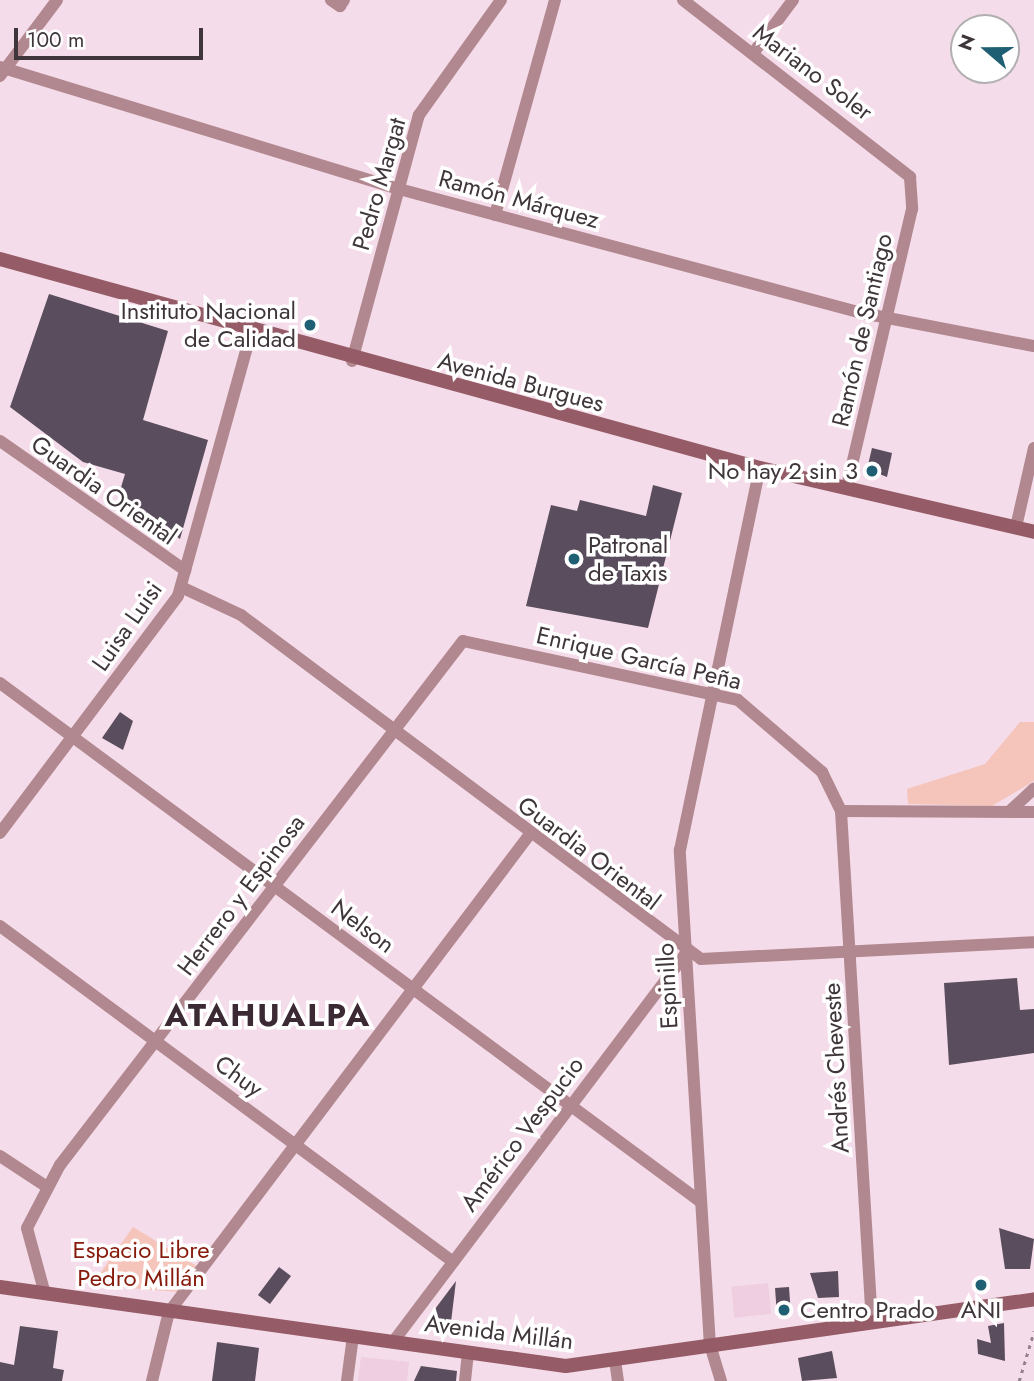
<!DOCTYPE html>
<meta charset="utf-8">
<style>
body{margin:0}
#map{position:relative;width:1034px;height:1381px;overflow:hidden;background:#f5dcea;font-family:Jost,sans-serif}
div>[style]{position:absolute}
.built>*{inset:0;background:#eecee0;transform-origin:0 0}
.green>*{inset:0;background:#f5c4ba}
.building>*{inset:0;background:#5a4d5d;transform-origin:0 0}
.path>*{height:2.5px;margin-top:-1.25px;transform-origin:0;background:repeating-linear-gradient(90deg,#93828b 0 3.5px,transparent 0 8.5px)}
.street>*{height:12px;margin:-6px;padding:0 6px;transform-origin:6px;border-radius:6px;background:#b1888f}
.secondary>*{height:14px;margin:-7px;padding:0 7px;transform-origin:7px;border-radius:7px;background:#955b66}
.dots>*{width:19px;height:19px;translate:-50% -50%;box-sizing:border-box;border:4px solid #fff;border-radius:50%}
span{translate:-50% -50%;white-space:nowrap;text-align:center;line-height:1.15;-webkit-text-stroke:7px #fff;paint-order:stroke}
.street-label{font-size:24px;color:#3f363b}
.poi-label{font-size:24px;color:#3f363b}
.right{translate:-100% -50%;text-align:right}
.left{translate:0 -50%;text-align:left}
.park-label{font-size:24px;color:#861b0c}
.district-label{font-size:32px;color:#3b2934;font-weight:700;letter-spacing:2px}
.north{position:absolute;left:950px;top:14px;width:70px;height:70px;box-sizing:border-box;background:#fff;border:2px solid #b2afb1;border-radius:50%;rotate:290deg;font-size:19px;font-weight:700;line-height:28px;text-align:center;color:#3f363b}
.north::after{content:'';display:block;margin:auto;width:24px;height:32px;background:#1f5f74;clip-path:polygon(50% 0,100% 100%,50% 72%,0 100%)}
.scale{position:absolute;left:14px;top:28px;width:189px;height:32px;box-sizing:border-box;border:4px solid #3f363b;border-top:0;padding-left:9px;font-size:21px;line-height:24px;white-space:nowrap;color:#3f363b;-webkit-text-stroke:5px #fff;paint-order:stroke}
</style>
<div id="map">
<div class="built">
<div style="left:768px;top:1283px;width:31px;height:37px;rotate:84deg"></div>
<div style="clip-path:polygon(361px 1357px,409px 1362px,407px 1381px,358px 1381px)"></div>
</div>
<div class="green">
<div style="clip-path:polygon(1020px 722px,1034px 722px,1034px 781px,992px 806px,908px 804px,907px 789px,985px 764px)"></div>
<div style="clip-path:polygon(133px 1227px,198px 1267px,179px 1292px,92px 1285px)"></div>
</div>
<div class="building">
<div style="clip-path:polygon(49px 294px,168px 331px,143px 420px,208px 440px,180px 539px,119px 494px,125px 474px,83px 462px,10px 407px)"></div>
<div style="clip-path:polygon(872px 448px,892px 453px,887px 477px,867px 469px)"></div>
<div style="clip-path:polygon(653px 485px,682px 493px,648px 628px,526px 606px,551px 505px,577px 511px,580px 500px,646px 516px)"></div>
<div style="clip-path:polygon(120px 712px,133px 721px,123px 750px,102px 738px)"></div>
<div style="clip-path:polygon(1017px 978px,1020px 1010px,1034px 1009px,1034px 1053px,949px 1065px,944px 983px)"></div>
<div style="clip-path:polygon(999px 1228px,1034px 1239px,1030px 1269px,1005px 1269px)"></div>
<div style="left:279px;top:1267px;width:15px;height:35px;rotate:37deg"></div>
<div style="clip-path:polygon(838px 1271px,839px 1297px,818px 1298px,810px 1273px)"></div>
<div style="clip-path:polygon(456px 1281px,451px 1322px,436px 1319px,435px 1309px)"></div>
<div style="left:789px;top:1287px;width:29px;height:14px;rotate:86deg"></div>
<div style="clip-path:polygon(1004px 1323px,1005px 1361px,978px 1354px,977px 1339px,991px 1343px,988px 1326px)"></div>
<div style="clip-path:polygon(20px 1326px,58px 1331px,53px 1368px,64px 1370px,62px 1381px,0 1381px,0 1362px,14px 1365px)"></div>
<div style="clip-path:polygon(217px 1342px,259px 1348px,255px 1381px,212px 1381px)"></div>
<div style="clip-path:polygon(832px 1351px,837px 1378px,802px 1381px,798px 1358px)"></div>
<div style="clip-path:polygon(421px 1366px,457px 1371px,456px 1381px,414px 1381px)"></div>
</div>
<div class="path">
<div style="left:1019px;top:1381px;width:52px;rotate:-73.3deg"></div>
</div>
<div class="street">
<div style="left:331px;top:0;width:11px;rotate:34deg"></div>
<div style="left:340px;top:6px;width:7px;rotate:-56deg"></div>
<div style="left:683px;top:0;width:288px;rotate:37.9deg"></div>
<div style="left:910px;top:177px;width:32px;rotate:86deg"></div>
<div style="left:912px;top:209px;width:285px;rotate:103.2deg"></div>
<div style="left:754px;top:52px;width:65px;rotate:-53.1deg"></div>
<div style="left:0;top:67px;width:417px;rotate:17deg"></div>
<div style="left:399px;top:189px;width:479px;rotate:15deg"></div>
<div style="left:862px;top:313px;width:175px;rotate:10.9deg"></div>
<div style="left:0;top:76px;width:95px;rotate:-53.1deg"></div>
<div style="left:495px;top:215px;width:223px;rotate:-74.4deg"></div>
<div style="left:352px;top:361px;width:255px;rotate:-74.8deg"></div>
<div style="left:419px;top:115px;width:141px;rotate:-54.5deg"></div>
<div style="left:0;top:441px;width:226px;rotate:34.9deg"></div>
<div style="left:1016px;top:527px;width:81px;rotate:-77.2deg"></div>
<div style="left:181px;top:587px;width:66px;rotate:25deg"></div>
<div style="left:241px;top:615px;width:574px;rotate:36.79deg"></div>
<div style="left:701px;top:959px;width:333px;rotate:-2.9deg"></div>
<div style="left:0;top:683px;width:872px;rotate:36.52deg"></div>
<div style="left:841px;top:811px;width:513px;rotate:86.54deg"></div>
<div style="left:1010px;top:811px;width:33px;rotate:-43deg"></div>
<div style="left:0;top:833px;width:296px;rotate:-53.1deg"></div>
<div style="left:178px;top:596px;width:273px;rotate:-74.5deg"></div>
<div style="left:0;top:926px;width:563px;rotate:36.54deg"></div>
<div style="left:0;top:1156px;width:56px;rotate:33.4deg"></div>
<div style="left:45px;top:1294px;width:68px;rotate:-105.3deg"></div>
<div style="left:27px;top:1228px;width:71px;rotate:-62.4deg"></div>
<div style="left:60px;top:1165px;width:661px;rotate:-52.44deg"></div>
<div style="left:463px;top:641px;width:281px;rotate:12.1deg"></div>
<div style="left:738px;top:700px;width:111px;rotate:40.6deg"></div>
<div style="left:822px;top:772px;width:43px;rotate:64deg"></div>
<div style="left:841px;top:811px;width:193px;rotate:0.3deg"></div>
<div style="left:393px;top:1342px;width:487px;rotate:-53deg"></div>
<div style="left:615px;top:1360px;width:21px;rotate:82deg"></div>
<div style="left:152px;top:1381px;width:71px;rotate:-76.2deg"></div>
<div style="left:169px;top:1312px;width:599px;rotate:-52.94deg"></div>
<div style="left:347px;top:1381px;width:45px;rotate:-82.4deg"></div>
<div style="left:465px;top:1381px;width:29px;rotate:-84deg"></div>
<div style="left:721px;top:1381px;width:37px;rotate:-107deg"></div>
<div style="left:710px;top:1346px;width:497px;rotate:-93.5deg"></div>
<div style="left:680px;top:850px;width:390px;rotate:-78.2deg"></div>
</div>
<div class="secondary">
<div style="left:0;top:259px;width:788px;rotate:15.38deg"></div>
<div style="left:760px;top:468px;width:281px;rotate:13.1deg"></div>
<div style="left:0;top:1287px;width:571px;rotate:7.95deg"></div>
<div style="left:566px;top:1366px;width:473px;rotate:-8.1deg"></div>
</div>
<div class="dots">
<div style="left:310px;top:325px;background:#1f5f74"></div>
<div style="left:872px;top:471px;background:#1f5f74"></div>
<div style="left:574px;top:559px;background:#1f5f74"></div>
<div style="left:981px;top:1285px;background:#1f5f74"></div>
<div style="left:784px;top:1310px;background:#1f5f74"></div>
</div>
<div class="street-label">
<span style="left:813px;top:72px;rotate:37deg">Mariano Soler</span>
<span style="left:379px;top:184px;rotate:-74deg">Pedro Margat</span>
<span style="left:519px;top:199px;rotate:15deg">Ramón Márquez</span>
<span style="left:862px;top:330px;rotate:-77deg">Ramón de Santiago</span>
<span style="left:521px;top:382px;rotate:15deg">Avenida Burgues</span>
<span style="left:104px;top:490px;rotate:35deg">Guardia Oriental</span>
<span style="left:127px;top:626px;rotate:-55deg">Luisa Luisi</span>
<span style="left:639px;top:658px;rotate:13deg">Enrique García Peña</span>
<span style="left:589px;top:853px;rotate:37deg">Guardia Oriental</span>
<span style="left:241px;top:895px;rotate:-53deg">Herrero y Espinosa</span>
<span style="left:363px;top:926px;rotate:37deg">Nelson</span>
<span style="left:667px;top:986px;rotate:-93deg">Espinillo</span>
<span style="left:836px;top:1068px;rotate:-93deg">Andrés Cheveste</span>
<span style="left:239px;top:1076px;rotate:36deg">Chuy</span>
<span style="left:522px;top:1134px;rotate:-53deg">Américo Vespucio</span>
<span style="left:499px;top:1332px;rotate:7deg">Avenida Millán</span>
</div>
<div class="poi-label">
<span class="right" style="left:296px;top:325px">Instituto Nacional<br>de Calidad</span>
<span class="right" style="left:858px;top:471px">No hay 2 sin 3</span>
<span class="left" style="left:588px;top:559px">Patronal<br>de Taxis</span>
<span class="left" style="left:800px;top:1310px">Centro Prado</span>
<span style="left:981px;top:1310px">ANI</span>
</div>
<div class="park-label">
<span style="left:141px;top:1264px">Espacio Libre<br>Pedro Millán</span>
</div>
<div class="district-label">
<span style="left:268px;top:1015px">ATAHUALPA</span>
</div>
<div class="north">N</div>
<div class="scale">100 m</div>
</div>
